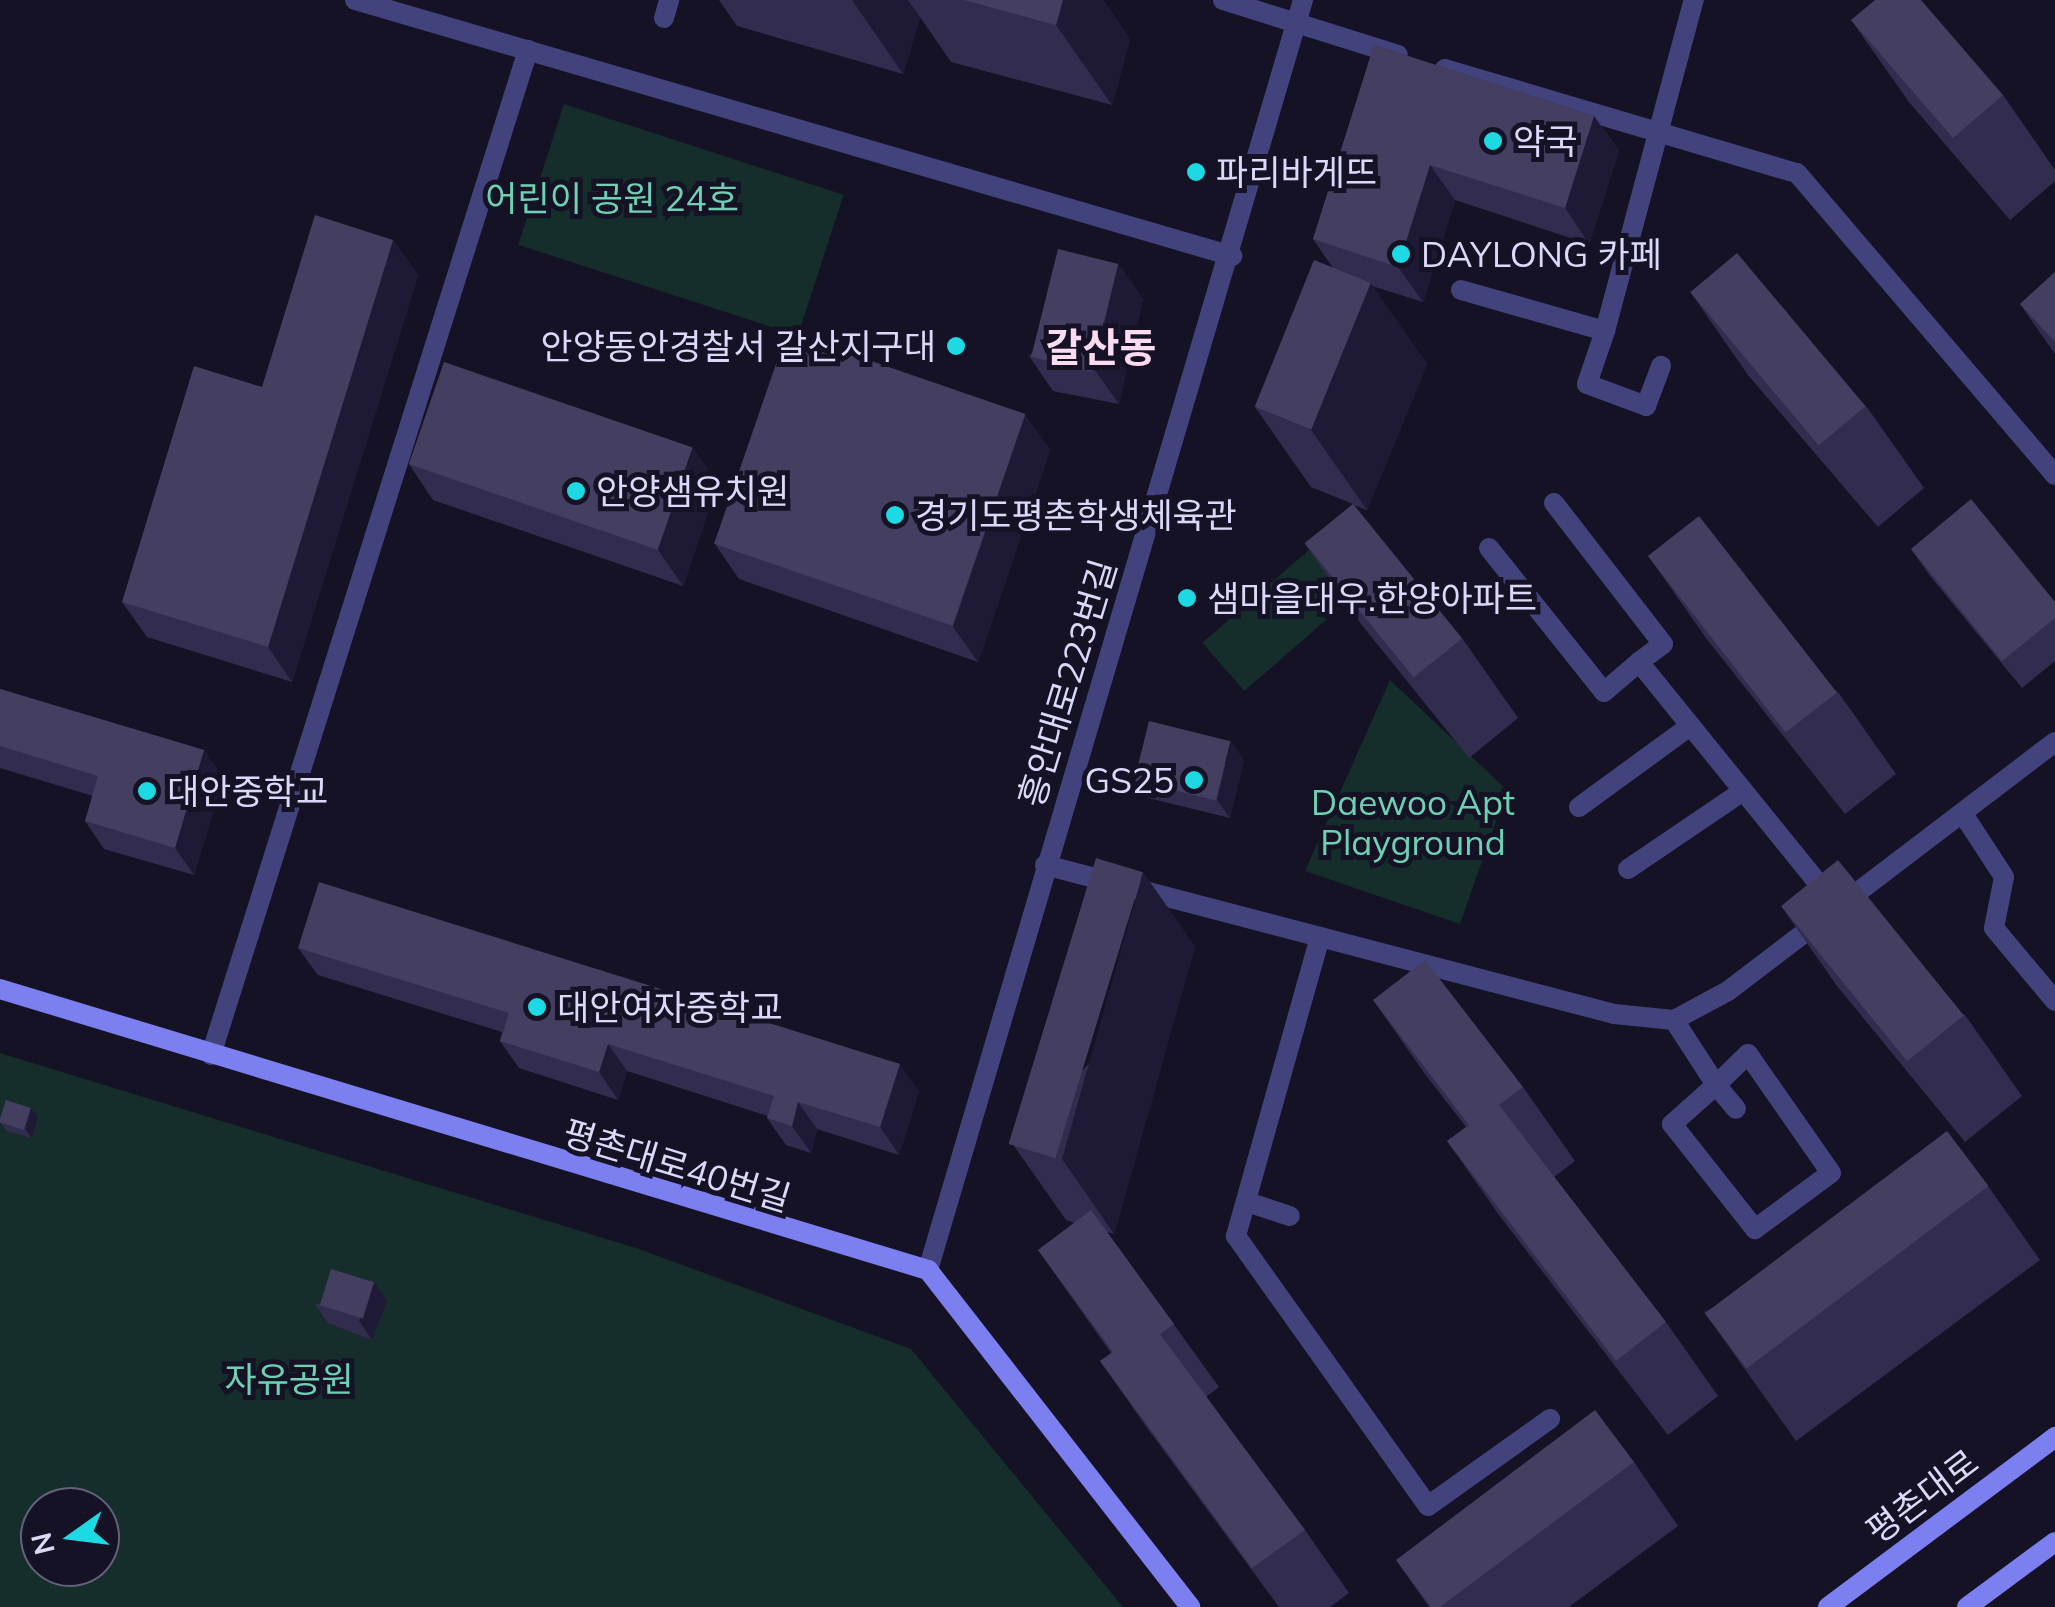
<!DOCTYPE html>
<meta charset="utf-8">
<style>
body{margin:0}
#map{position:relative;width:2055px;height:1607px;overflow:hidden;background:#141224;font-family:Mulish,"Noto Sans KR",sans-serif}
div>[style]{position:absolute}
.green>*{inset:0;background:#152d2b;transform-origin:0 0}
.lane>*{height:20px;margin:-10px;padding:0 10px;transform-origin:10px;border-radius:10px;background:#42437d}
.street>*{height:20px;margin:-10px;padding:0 10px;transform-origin:10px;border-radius:10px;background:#42437d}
.secondary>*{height:20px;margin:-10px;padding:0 10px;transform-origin:10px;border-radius:10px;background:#7c7fef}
.wall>*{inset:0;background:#322d4f}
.shaded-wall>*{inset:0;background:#1e1a36}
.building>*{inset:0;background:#443f61;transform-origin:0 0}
.dots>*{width:28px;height:28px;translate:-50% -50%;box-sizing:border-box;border:5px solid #141224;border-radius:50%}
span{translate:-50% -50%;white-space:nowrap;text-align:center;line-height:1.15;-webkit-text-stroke:10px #141224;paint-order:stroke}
.poi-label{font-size:35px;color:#dbd9fa}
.left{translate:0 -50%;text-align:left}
.right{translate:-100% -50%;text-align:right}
.park-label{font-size:35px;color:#6dd2b4}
.street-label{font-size:35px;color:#dbd9fa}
.quarter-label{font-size:40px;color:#fbdbf1;font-weight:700}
.north{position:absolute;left:20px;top:1487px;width:100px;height:100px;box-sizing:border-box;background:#141224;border:2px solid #64627a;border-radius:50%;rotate:256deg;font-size:28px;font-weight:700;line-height:40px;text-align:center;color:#dbd9fa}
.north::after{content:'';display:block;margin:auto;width:35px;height:45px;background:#1cd9e3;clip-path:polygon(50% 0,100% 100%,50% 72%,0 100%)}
</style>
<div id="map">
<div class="green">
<div style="left:564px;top:104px;width:294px;height:148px;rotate:18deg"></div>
<div style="left:1317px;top:543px;width:64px;height:152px;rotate:49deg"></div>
<div style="clip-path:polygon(1390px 680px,1507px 790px,1460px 924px,1305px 871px)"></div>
<div style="clip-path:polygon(evenodd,0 1053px,639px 1249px,911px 1349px,1123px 1607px,0 1607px,0 1053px,40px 1507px,100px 1507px,100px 1567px,40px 1567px,40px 1507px)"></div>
</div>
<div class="lane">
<div style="left:1223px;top:0;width:183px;rotate:17.4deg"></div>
<div style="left:664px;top:18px;width:19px;rotate:-74deg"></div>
<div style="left:1445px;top:69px;width:367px;rotate:16.5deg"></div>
<div style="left:1797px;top:173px;width:397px;rotate:49.5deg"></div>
<div style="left:1461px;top:290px;width:150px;rotate:15.9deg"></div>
<div style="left:1605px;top:331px;width:343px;rotate:-75deg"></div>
<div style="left:1605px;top:331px;width:56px;rotate:108.8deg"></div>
<div style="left:1587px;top:384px;width:63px;rotate:20.4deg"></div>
<div style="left:1646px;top:406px;width:43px;rotate:-69.4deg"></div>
<div style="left:1554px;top:503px;width:178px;rotate:52.3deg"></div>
<div style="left:1663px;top:644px;width:30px;rotate:143deg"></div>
<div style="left:1489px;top:548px;width:184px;rotate:51.4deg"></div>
<div style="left:1604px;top:692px;width:46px;rotate:-40.6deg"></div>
<div style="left:1639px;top:662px;width:304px;rotate:51deg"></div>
<div style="left:1579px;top:807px;width:137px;rotate:-36.1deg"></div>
<div style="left:1963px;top:814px;width:75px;rotate:56.9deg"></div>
<div style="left:2004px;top:877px;width:52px;rotate:101.1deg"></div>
<div style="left:1994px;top:928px;width:95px;rotate:50.1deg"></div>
<div style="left:1045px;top:865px;width:588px;rotate:14.67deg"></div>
<div style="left:1614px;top:1014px;width:60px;rotate:5.7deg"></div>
<div style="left:1674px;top:1020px;width:61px;rotate:-28.2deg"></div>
<div style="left:1728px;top:991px;width:411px;rotate:-37.3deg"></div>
<div style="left:1628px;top:869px;width:139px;rotate:-34.1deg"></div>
<div style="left:1320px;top:937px;width:311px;rotate:105.7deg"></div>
<div style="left:1236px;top:1236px;width:331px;rotate:54.6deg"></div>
<div style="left:1428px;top:1506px;width:150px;rotate:-35.5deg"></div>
<div style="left:1674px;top:1020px;width:77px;rotate:57.1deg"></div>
<div style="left:1716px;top:1085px;width:59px;rotate:138.4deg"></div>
<div style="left:1672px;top:1124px;width:134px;rotate:51.7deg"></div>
<div style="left:1755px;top:1229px;width:94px;rotate:-36.4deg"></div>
<div style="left:1831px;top:1173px;width:145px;rotate:-124.9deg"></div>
<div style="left:1748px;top:1054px;width:45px;rotate:135.9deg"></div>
<div style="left:1716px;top:1085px;width:31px;rotate:50deg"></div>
<div style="left:1247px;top:1202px;width:45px;rotate:18deg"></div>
</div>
<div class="street">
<div style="left:355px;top:0;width:914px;rotate:16.27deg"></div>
<div style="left:211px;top:1055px;width:1054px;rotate:-72.49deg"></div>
<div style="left:928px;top:1270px;width:1324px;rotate:-73.55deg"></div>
</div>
<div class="secondary">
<div style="left:0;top:989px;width:970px;rotate:16.85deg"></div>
<div style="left:928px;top:1270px;width:427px;rotate:52.1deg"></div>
<div style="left:1828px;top:1607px;width:284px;rotate:-36.8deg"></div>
<div style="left:1967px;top:1607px;width:109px;rotate:-36.5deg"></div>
</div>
<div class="wall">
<div style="clip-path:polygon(719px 0,1103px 0,1130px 39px,1112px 105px,951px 62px,920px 17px,903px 74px,737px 26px)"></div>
<div style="clip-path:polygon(1851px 20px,2003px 95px,2055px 170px,2055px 181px,2010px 220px,1909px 102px)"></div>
<div style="clip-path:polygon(1374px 45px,1594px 116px,1619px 151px,1589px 244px,1455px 200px,1423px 302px,1372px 286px,1427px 364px,1367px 510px,1354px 505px,1462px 638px,1518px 718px,1469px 758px,1361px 624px,1305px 544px,1353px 504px,1311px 487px,1255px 407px,1333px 268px,1313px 239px)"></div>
<div style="clip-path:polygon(393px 240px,418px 275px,292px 682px,147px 637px,122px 602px,262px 387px)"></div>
<div style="clip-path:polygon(1118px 264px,1143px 299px,1119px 404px,1053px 391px,1029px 356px)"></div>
<div style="clip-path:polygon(2055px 272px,2055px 354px,2020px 304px)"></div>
<div style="clip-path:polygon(1691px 293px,1866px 406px,1924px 488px,1878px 527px,1748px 375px)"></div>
<div style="clip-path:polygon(1025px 415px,1050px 450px,978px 662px,739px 579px,715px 544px)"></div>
<div style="clip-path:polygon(409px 464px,718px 483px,683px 586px,433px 500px)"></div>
<div style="clip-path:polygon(1911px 549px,2055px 602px,2055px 661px,2022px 688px,1930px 576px)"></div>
<div style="clip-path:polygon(1649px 557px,1838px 692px,1896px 774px,1845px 814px,1706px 638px)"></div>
<div style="clip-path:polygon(0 689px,204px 750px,223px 778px,194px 875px,104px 849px,85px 821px,93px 796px,0 768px)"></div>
<div style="clip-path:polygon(1244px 760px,1230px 818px,1148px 798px,1135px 780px)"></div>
<div style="clip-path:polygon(1781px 906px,1965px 1015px,2022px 1096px,1965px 1142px,1837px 986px)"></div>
<div style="clip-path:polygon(1195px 946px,1114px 1234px,1107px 1232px,1219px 1387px,1206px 1397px,1305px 1530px,1349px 1593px,1330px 1607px,1279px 1607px,1145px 1425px,1100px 1361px,1111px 1353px,1038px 1250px,1075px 1223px,1066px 1220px,1014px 1146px)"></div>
<div style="clip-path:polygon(298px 948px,919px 1091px,899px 1155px,817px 1129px,811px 1153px,786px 1145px,767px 1118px,768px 1116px,627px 1071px,618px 1100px,519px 1068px,500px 1041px,502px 1032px,318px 975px)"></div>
<div style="clip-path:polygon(1373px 1000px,1523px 1087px,1575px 1161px,1554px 1177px,1666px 1322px,1718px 1396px,1668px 1435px,1499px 1215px,1447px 1141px,1466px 1127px,1425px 1074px)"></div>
<div style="clip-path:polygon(31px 1108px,38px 1117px,32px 1138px,7px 1131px,0 1122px)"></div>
<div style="clip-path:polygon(1988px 1186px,2040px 1260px,1796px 1441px,1704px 1312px)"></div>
<div style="clip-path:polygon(387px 1301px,372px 1340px,328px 1323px,315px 1304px)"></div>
<div style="clip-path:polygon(1634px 1462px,1678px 1526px,1569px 1607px,1429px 1607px,1396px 1560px)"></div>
</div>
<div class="shaded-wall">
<div style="clip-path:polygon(852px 0,908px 0,920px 17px,903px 74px)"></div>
<div style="clip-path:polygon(1063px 0,1103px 0,1130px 39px,1112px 105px,1056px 25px)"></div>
<div style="clip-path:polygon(1594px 116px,1619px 151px,1589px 244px,1565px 208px)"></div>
<div style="clip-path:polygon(1430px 165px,1455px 200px,1423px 302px,1398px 267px)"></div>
<div style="clip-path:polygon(393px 240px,418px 275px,292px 682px,268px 647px)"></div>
<div style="clip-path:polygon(1118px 264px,1143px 299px,1119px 404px,1094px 369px)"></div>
<div style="clip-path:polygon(1371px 283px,1427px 364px,1367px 510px,1311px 430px)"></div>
<div style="clip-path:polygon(1025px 415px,1050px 450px,978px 662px,953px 627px)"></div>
<div style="clip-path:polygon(693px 448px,718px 483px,683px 586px,658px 550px)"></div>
<div style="clip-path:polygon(1231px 741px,1244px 760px,1230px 818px,1217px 800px)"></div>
<div style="clip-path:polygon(204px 750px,223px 778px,194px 875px,175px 848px)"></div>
<div style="clip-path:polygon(1143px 872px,1195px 946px,1114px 1234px,1062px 1159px)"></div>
<div style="clip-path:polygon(608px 1044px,627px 1071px,618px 1100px,599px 1072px)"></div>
<div style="clip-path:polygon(900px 1064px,919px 1091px,899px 1155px,880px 1127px)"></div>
<div style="clip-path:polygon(798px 1102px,817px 1129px,811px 1153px,792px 1126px)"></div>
<div style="clip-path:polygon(31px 1108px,38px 1117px,32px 1138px,25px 1129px)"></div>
<div style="clip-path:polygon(374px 1282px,387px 1301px,372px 1340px,359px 1321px)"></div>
</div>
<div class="building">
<div style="clip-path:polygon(964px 0,1063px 0,1056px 25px)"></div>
<div style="clip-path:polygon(1875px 0,1921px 0,2003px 95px,1953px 138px,1851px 20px)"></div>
<div style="clip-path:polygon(1374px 45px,1594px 116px,1565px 208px,1430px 165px,1398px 267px,1313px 239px)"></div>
<div style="clip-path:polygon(315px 215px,393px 240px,268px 647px,122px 602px,194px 366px,262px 387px)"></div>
<div style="left:1058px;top:249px;width:62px;height:111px;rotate:14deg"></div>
<div style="left:1737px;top:253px;width:200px;height:61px;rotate:50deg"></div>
<div style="left:1314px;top:260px;width:61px;height:158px;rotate:22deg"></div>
<div style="clip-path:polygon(2055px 272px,2055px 342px,2020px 304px)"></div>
<div style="left:787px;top:332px;width:252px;height:224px;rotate:19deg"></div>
<div style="left:444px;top:362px;width:263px;height:108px;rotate:19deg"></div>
<div style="clip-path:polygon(1971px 499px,2055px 602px,2055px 618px,2002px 661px,1911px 549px)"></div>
<div style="left:1353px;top:504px;width:173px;height:62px;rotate:51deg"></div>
<div style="left:1699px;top:516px;width:224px;height:65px;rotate:52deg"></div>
<div style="clip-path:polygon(0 689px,204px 750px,175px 848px,85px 821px,98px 776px,0 746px)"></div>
<div style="left:1149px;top:721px;width:84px;height:61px;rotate:14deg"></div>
<div style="left:1096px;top:858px;width:49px;height:299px;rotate:17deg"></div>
<div style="left:1838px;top:860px;width:200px;height:73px;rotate:51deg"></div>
<div style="clip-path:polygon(319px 882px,900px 1064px,880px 1127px,798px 1102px,792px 1126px,767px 1118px,774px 1096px,608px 1044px,599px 1072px,500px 1041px,509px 1013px,298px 948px)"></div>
<div style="clip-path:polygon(1425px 960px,1523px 1087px,1499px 1105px,1666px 1322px,1616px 1361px,1447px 1141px,1469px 1125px,1373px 1000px)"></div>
<div style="left:6px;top:1100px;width:26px;height:23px;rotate:18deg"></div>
<div style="left:1947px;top:1131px;width:69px;height:303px;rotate:53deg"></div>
<div style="clip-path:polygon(1091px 1210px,1174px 1324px,1160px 1334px,1305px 1530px,1252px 1568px,1100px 1361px,1113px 1352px,1038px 1250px)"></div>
<div style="left:331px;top:1269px;width:45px;height:38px;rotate:17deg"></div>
<div style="clip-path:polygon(1595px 1410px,1634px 1462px,1440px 1607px,1431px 1607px,1396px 1560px)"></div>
</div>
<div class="dots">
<div style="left:1493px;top:141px;background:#1cd9e3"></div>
<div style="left:1196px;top:172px;background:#1cd9e3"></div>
<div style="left:1401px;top:254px;background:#1cd9e3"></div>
<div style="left:956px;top:346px;background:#1cd9e3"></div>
<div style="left:576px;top:491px;background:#1cd9e3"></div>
<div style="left:895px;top:515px;background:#1cd9e3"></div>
<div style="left:1187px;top:598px;background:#1cd9e3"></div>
<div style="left:1194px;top:780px;background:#1cd9e3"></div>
<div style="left:147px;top:791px;background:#1cd9e3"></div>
<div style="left:537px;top:1007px;background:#1cd9e3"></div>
</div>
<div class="poi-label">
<span class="left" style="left:1513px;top:141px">약국</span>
<span class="left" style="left:1216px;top:172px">파리바게뜨</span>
<span class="left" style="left:1421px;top:254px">DAYLONG 카페</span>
<span class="right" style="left:936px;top:346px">안양동안경찰서 갈산지구대</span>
<span class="left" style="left:596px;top:491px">안양샘유치원</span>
<span class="left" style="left:915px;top:515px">경기도평촌학생체육관</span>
<span class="left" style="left:1207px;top:598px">샘마을대우.한양아파트</span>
<span class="right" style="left:1174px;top:780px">GS25</span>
<span class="left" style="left:167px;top:791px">대안중학교</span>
<span class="left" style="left:557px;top:1007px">대안여자중학교</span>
</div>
<div class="park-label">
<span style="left:612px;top:198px">어린이 공원 24호</span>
<span style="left:1413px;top:822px">Daewoo Apt<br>Playground</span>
<span style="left:289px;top:1379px">자유공원</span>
</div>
<div class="street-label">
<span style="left:1067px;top:683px;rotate:-73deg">흥안대로223번길</span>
<span style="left:677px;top:1165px;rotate:17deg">평촌대로40번길</span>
<span style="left:1922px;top:1496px;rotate:-37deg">평촌대로</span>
</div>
<div class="quarter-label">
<span style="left:1101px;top:347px">갈산동</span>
</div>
<div class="north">N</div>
</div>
